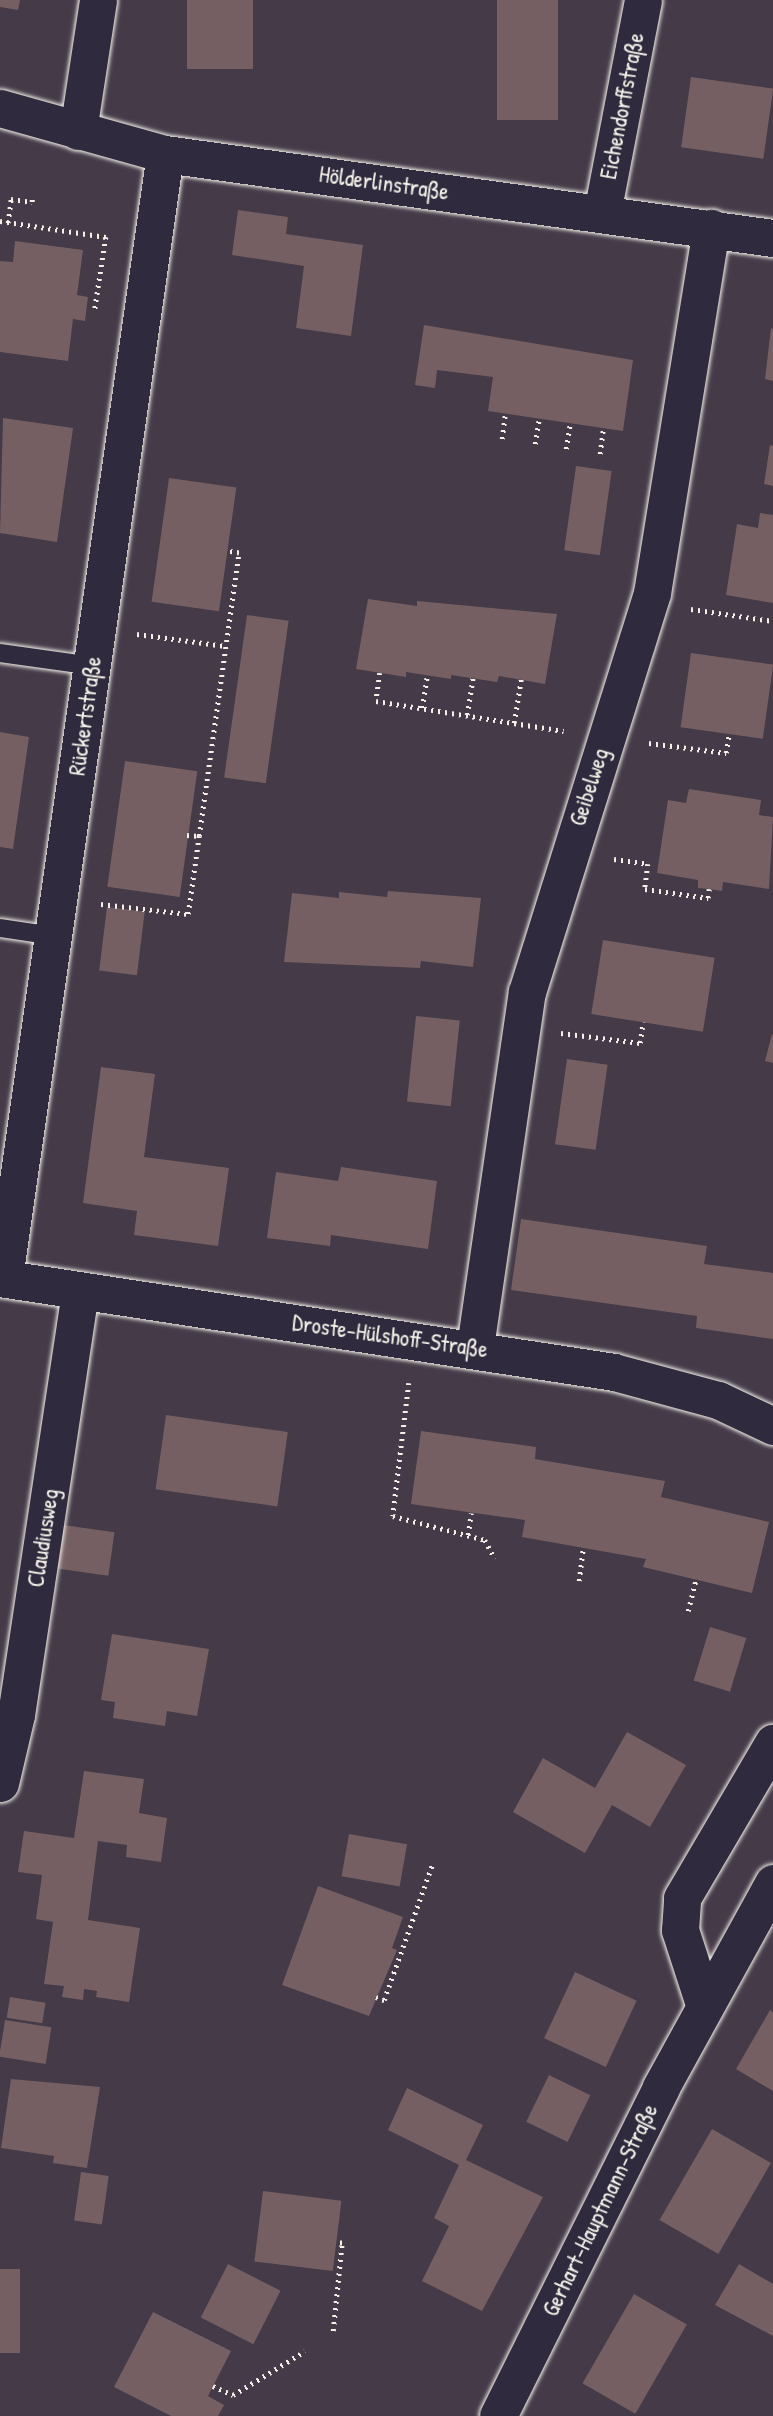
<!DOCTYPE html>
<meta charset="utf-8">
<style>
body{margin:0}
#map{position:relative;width:773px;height:2416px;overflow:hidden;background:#443a48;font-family:"Patrick Hand",sans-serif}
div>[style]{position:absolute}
.building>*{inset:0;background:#755f62;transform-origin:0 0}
.path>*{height:4.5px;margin-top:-2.25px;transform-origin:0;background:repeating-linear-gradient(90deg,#f4f1e8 0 2px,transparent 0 7px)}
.roads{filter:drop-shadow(0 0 2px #f4f1e8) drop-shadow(0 0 2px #f4f1e8)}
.service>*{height:18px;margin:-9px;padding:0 9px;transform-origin:9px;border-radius:9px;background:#2f2a3d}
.minor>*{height:37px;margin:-18.5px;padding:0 18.5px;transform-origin:18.5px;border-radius:18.5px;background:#2f2a3d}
span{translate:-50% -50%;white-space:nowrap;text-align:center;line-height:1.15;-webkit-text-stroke:6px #2f2a3d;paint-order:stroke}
.street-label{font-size:23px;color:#f4f1e8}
</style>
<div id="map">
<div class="building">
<div style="clip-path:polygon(0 0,20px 0,18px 10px,0 7px)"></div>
<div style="left:187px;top:0;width:66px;height:69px"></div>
<div style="left:497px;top:0;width:61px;height:120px"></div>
<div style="left:691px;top:77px;width:83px;height:71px;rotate:8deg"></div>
<div style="clip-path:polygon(238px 210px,288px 217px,286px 234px,363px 245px,351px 336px,296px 328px,304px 266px,232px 255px)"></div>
<div style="clip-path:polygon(15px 241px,83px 250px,77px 295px,88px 297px,85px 321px,73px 319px,68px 361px,0 352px,0 261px,13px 262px)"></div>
<div style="clip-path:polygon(424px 325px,633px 360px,623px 431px,488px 411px,493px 377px,437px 370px,435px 388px,415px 385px)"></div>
<div style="clip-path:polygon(771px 328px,773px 329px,773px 381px,765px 379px)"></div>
<div style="clip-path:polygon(3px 418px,73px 428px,57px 542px,0 533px)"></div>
<div style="clip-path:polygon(770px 445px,773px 446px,773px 486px,764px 484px)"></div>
<div style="left:576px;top:466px;width:36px;height:85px;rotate:8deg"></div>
<div style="left:169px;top:478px;width:68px;height:125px;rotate:8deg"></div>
<div style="clip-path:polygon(760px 513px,773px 515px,773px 603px,726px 595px,737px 524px,758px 528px)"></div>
<div style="clip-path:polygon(368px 599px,417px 606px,417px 601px,557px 614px,545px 684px,499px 676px,497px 682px,451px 675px,451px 679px,406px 672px,406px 677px,356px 669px)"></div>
<div style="left:247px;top:615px;width:42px;height:164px;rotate:8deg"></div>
<div style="left:691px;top:653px;width:83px;height:75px;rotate:8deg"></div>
<div style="clip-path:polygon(0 732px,29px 737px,13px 849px,0 847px)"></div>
<div style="left:125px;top:761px;width:73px;height:127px;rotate:8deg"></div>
<div style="clip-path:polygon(689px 789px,761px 800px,759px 815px,773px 817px,769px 889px,723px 882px,722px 891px,709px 889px,698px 888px,698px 880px,657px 873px,668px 800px,686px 803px)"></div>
<div style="clip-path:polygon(388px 891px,481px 898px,473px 967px,421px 961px,420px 968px,284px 962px,292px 893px,339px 898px,339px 892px,387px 897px)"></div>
<div style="left:107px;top:907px;width:38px;height:64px;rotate:7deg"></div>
<div style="left:603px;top:940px;width:113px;height:75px;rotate:9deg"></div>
<div style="left:416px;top:1016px;width:44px;height:86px;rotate:6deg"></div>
<div style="clip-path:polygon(772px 1034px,773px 1035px,773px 1063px,765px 1061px)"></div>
<div style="left:567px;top:1059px;width:41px;height:86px;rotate:8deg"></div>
<div style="clip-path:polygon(101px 1067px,155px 1074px,144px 1157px,229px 1168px,218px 1246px,134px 1235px,137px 1211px,83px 1203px)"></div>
<div style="clip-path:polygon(341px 1167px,437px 1181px,428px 1249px,331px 1235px,330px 1246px,267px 1238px,276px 1172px,338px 1181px)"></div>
<div style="clip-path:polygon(521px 1219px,707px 1246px,704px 1264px,773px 1273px,773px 1339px,696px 1328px,697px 1316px,511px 1290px)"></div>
<div style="left:166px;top:1415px;width:123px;height:75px;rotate:8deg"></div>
<div style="clip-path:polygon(421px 1431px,536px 1447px,535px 1459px,665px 1481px,661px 1497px,769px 1522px,752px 1593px,643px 1567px,646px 1559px,522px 1537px,525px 1520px,411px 1504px)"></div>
<div style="left:63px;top:1525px;width:52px;height:44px;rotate:8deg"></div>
<div style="left:710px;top:1627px;width:38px;height:56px;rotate:17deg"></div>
<div style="clip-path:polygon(112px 1634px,209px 1649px,197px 1716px,167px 1711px,165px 1726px,113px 1718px,115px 1702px,101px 1700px)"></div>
<div style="clip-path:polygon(627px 1732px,686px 1765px,650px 1827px,612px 1805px,585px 1853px,513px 1812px,543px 1758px,595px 1788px)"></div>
<div style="clip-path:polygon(84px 1771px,144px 1779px,139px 1813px,167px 1818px,161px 1862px,126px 1857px,127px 1845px,98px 1841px,88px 1920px,140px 1928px,129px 2002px,96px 1997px,97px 1991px,84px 1989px,83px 2000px,62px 1997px,64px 1986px,44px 1984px,53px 1922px,36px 1919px,42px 1875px,18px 1872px,24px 1831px,74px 1838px)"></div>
<div style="left:349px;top:1834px;width:59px;height:43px;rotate:10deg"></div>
<div style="clip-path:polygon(318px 1886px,403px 1917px,392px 1948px,397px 1950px,369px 2016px,282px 1985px)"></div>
<div style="left:575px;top:1972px;width:68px;height:73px;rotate:25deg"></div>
<div style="left:10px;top:1997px;width:36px;height:21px;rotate:9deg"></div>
<div style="clip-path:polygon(770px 2010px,773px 2012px,773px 2091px,736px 2069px)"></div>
<div style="left:5px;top:2020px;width:47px;height:37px;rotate:9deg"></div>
<div style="left:549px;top:2075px;width:46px;height:52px;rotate:26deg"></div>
<div style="clip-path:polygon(11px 2079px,100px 2087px,87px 2168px,53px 2163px,54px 2156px,1px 2148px)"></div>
<div style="clip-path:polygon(407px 2088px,483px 2125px,466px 2160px,543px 2197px,482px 2311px,422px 2281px,449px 2226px,434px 2218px,459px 2165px,388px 2130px)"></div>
<div style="left:712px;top:2129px;width:68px;height:105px;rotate:30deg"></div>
<div style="left:81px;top:2172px;width:28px;height:49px;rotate:8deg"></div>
<div style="left:263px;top:2191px;width:79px;height:71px;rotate:7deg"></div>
<div style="left:228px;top:2264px;width:59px;height:60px;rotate:27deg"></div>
<div style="clip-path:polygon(739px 2264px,773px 2284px,773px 2336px,715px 2305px)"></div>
<div style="left:0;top:2269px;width:20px;height:84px"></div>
<div style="left:634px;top:2294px;width:61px;height:103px;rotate:30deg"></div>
<div style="clip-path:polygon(153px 2312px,231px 2351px,208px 2396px,224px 2405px,218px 2416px,171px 2416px,114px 2387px)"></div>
</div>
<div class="path">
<div style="left:0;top:221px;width:107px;rotate:8.6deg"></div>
<div style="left:106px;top:237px;width:73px;rotate:98.7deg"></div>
<div style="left:8px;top:223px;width:24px;rotate:-83deg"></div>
<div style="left:11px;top:199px;width:21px;rotate:8deg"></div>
<div style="left:32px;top:202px;width:5px;rotate:-90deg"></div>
<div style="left:502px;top:439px;width:25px;rotate:-83deg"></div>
<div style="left:535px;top:444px;width:25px;rotate:-81deg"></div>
<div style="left:566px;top:449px;width:26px;rotate:-81deg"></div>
<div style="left:600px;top:454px;width:26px;rotate:-83deg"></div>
<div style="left:691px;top:609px;width:83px;rotate:8.3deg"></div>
<div style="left:137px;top:634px;width:89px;rotate:7.8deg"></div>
<div style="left:380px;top:673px;width:28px;rotate:98deg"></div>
<div style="left:376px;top:701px;width:190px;rotate:9.1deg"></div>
<div style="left:422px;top:708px;width:33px;rotate:-81deg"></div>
<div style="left:467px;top:715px;width:37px;rotate:-81deg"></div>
<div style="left:514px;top:723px;width:44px;rotate:-80.8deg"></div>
<div style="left:649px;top:743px;width:78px;rotate:7.4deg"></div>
<div style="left:726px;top:753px;width:19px;rotate:-81deg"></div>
<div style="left:187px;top:835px;width:12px;rotate:5deg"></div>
<div style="left:199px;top:836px;width:286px;rotate:-82deg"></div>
<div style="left:239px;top:553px;width:11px;rotate:-170deg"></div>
<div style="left:614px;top:859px;width:34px;rotate:8deg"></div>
<div style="left:648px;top:864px;width:25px;rotate:97deg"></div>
<div style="left:645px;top:889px;width:64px;rotate:8.1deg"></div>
<div style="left:708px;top:898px;width:9px;rotate:-84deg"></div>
<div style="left:101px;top:904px;width:88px;rotate:6.6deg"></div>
<div style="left:188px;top:914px;width:79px;rotate:-82deg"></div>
<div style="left:561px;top:1033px;width:80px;rotate:7.2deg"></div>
<div style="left:640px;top:1043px;width:21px;rotate:-82deg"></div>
<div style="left:409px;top:1383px;width:134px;rotate:96.9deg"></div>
<div style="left:393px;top:1516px;width:95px;rotate:14.6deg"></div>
<div style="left:485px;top:1540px;width:21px;rotate:62deg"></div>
<div style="left:468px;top:1535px;width:22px;rotate:-82deg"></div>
<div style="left:579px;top:1581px;width:34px;rotate:-83deg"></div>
<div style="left:688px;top:1611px;width:33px;rotate:-76deg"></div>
<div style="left:376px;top:1997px;width:9px;rotate:21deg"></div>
<div style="left:384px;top:2000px;width:143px;rotate:-70.4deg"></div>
<div style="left:333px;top:2331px;width:88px;rotate:-84.2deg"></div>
<div style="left:342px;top:2243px;width:7px;rotate:180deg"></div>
<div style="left:213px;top:2386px;width:22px;rotate:24deg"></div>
<div style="left:233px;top:2395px;width:84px;rotate:-31.4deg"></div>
</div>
<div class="roads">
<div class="service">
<div style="left:0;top:653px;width:93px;rotate:8deg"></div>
<div style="left:0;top:928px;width:55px;rotate:8.4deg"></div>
</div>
<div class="minor">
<div style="left:0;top:108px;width:171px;rotate:15.6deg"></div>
<div style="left:165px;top:154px;width:614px;rotate:7.87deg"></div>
<div style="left:78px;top:131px;width:133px;rotate:-81.3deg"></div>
<div style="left:602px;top:213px;width:217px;rotate:-79.1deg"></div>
<div style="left:0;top:1278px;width:621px;rotate:8.7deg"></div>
<div style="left:614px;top:1372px;width:108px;rotate:15.1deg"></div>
<div style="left:718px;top:1400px;width:61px;rotate:25.3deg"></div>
<div style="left:4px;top:1278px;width:1135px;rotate:-81.85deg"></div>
<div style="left:475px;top:1347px;width:359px;rotate:-81.7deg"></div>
<div style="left:527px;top:992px;width:418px;rotate:-72.6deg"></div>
<div style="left:652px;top:593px;width:370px;rotate:-80.8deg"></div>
<div style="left:0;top:1783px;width:70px;rotate:-76.8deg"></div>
<div style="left:16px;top:1715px;width:428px;rotate:-81.4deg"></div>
<div style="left:704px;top:2004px;width:78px;rotate:-108deg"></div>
<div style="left:680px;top:1930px;width:32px;rotate:-86deg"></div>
<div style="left:682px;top:1898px;width:180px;rotate:-59.6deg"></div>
<div style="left:498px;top:2416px;width:367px;rotate:-63.6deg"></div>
<div style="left:661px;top:2087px;width:233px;rotate:-61.2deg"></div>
</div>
</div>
<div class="street-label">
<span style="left:622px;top:106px;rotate:-79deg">Eichendorffstraße</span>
<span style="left:384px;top:183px;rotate:8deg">Hölderlinstraße</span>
<span style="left:85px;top:716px;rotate:-82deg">Rückertstraße</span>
<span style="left:589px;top:787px;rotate:-72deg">Geibelweg</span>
<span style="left:390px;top:1336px;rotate:8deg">Droste-Hülshoff-Straße</span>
<span style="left:43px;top:1538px;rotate:-81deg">Claudiusweg</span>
<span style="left:600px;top:2210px;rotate:-64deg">Gerhart-Hauptmann-Straße</span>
</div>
</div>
